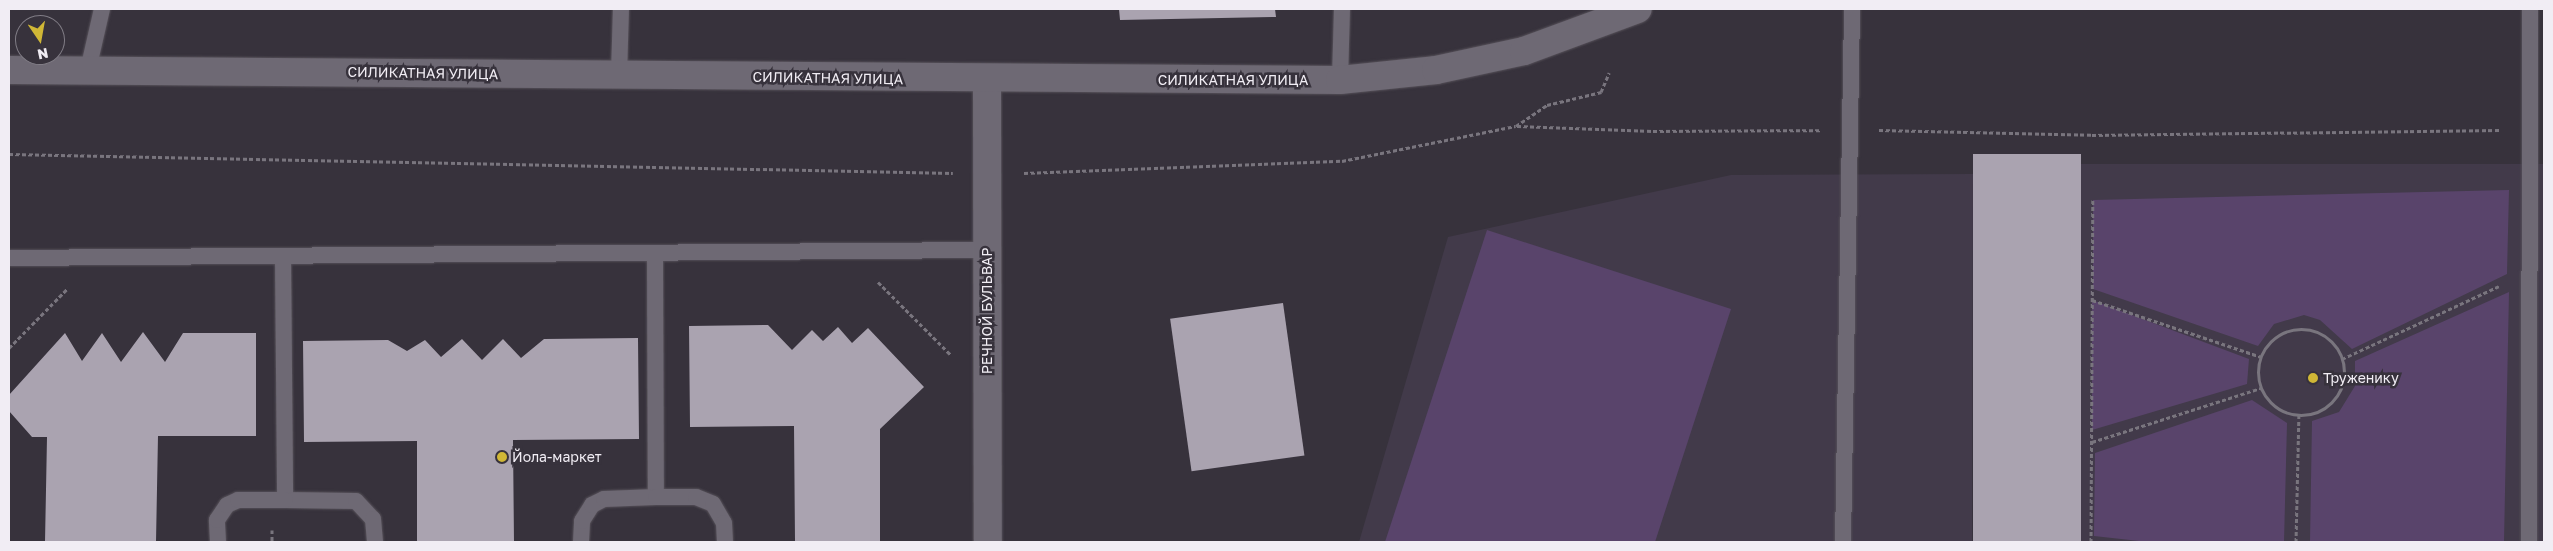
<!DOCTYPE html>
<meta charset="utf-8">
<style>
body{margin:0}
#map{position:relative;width:2553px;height:551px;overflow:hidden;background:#37323c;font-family:"Golos Text",sans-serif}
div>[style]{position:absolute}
.built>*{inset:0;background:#423a4a;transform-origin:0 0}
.green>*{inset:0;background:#59446b}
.building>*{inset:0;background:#aaa3b0;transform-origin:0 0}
.path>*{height:3px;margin-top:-1.5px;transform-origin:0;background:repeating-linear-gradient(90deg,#79757e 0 4px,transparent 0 6.5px)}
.path>.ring{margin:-1.5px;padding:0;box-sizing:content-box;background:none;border:3px solid #79757e;border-radius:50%}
.roads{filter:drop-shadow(0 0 1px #565159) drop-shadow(0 0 1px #565159)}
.service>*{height:16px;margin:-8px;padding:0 8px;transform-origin:8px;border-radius:8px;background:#6e6974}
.minor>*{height:28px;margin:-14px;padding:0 14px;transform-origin:14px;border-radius:14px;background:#6e6974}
.tertiary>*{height:28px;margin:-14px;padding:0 14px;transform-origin:14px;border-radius:14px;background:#6e6974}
.dots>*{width:14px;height:14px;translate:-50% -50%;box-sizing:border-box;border:2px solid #37323c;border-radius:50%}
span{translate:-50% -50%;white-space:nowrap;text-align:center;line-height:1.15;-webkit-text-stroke:5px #37323c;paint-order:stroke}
.street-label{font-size:14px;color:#f1edf4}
.poi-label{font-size:14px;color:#f1edf4}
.left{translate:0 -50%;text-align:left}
.frame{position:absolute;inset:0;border:10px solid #f1edf4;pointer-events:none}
.north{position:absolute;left:15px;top:15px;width:50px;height:50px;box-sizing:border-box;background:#37323c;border:1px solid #817d86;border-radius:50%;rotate:168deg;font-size:14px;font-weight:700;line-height:20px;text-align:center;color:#f1edf4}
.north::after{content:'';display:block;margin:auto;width:18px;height:22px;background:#d0b736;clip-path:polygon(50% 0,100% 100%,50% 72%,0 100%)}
</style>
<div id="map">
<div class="built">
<div style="left:2544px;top:164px;width:378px;height:463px;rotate:90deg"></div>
<div style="clip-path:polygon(1973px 174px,1972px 542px,1359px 542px,1448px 237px,1731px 175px)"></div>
</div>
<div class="green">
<div style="clip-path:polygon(2509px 190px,2507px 274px,2352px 349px,2320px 320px,2304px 315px,2274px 324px,2258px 346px,2093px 289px,2093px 200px)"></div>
<div style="clip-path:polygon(1487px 230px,1731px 309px,1655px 542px,1385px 542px)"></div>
<div style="clip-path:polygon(2509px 292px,2504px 542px,2310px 542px,2312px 421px,2339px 412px,2355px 386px,2355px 361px)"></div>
<div style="clip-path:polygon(2092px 300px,2249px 359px,2247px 384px,2092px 430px)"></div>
<div style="clip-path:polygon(2252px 400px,2287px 423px,2284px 542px,2148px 542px,2094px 536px,2095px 453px)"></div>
</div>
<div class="building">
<div style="clip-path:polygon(1119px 9px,1275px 9px,1276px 17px,1120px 20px)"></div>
<div style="left:2081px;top:154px;width:388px;height:108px;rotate:90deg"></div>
<div style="left:1283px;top:303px;width:154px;height:114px;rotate:82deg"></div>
<div style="clip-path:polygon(768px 325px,792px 350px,812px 330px,823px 341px,838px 327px,852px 343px,868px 328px,924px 387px,880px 429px,880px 542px,795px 542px,794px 426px,690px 427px,689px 326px)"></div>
<div style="clip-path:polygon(143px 332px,165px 362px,183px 333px,256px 333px,256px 436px,158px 436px,156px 542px,45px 542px,47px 437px,32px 437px,9px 411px,9px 395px,65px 333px,82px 361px,102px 333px,121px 362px)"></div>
<div style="clip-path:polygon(638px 338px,639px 439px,513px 440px,514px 542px,417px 542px,417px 441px,304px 442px,303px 341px,388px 340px,407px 351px,425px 340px,441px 357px,462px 339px,482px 360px,503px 339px,521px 358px,544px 339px)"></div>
</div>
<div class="path">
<div style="left:1517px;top:126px;width:136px;rotate:2.1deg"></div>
<div style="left:1653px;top:131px;width:167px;rotate:-0.3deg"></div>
<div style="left:1879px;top:130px;width:213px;rotate:1.3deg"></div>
<div style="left:2092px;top:135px;width:408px;rotate:-0.7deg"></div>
<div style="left:9px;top:154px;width:944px;rotate:1.15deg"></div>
<div style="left:1024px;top:173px;width:318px;rotate:-2.2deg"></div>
<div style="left:1342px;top:161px;width:177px;rotate:-11.4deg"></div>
<div style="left:1516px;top:126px;width:37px;rotate:-34deg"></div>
<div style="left:1547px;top:105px;width:56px;rotate:-13.5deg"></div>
<div style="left:1601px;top:92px;width:21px;rotate:-67deg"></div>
<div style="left:878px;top:282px;width:103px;rotate:45deg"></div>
<div style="left:2092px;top:300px;width:178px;rotate:18.6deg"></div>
<div class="ring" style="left:2258px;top:329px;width:83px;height:83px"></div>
<div style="left:9px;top:348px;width:84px;rotate:-45.5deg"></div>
<div style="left:2342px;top:359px;width:173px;rotate:-24.9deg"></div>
<div style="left:2092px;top:442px;width:177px;rotate:-17.7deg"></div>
<div style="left:272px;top:530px;width:12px;rotate:90deg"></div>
<div style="left:2091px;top:542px;width:342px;rotate:-89.7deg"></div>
<div style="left:2296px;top:542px;width:128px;rotate:-88.7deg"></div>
</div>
<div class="roads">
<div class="service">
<div style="left:88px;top:70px;width:63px;rotate:-77.1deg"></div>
<div style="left:619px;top:75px;width:66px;rotate:-88.3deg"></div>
<div style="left:1340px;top:80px;width:71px;rotate:-88.4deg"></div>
<div style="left:655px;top:253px;width:244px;rotate:89.8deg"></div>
<div style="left:283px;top:256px;width:244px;rotate:89.5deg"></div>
<div style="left:285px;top:500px;width:71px;rotate:0.8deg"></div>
<div style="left:356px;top:501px;width:25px;rotate:47deg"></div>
<div style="left:373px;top:519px;width:23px;rotate:85deg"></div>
<div style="left:9px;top:258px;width:978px;rotate:-0.47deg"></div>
<div style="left:218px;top:542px;width:22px;rotate:-93deg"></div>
<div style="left:217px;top:520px;width:18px;rotate:-56deg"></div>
<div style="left:227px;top:505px;width:12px;rotate:-24deg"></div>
<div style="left:238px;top:500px;width:47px"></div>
<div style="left:581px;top:542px;width:21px;rotate:-87deg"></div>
<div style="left:582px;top:521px;width:19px;rotate:-58deg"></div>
<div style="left:592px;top:505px;width:13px;rotate:-27deg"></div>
<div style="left:604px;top:499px;width:52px;rotate:-2.2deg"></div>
<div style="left:656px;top:497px;width:40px"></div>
<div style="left:696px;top:497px;width:18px;rotate:22deg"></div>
<div style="left:713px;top:504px;width:22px;rotate:60deg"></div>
<div style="left:724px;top:523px;width:19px;rotate:87deg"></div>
<div style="left:1843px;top:542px;width:533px;rotate:-89.03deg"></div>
<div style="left:2529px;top:542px;width:533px;rotate:-89.89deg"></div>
</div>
<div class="minor">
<div style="left:987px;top:80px;width:462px;rotate:89.9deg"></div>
</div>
<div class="tertiary">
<div style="left:9px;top:70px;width:1331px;rotate:0.43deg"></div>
<div style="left:1340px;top:80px;width:97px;rotate:-5.9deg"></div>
<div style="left:1436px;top:70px;width:90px;rotate:-12.2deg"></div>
<div style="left:1524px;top:51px;width:121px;rotate:-20.2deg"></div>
</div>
</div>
<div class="dots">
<div style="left:2313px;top:378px;background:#d0b736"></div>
<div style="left:502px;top:457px;background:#d0b736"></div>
</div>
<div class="street-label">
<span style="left:423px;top:73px;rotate:1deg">СИЛИКАТНАЯ УЛИЦА</span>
<span style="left:828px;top:78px;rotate:1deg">СИЛИКАТНАЯ УЛИЦА</span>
<span style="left:1233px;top:80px">СИЛИКАТНАЯ УЛИЦА</span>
<span style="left:987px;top:311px;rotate:-90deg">РЕЧНОЙ БУЛЬВАР</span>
</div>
<div class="poi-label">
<span class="left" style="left:2323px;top:378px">Труженику</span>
<span class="left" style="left:512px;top:457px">Йола-маркет</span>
</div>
<div class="frame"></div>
<div class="north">N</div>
</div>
